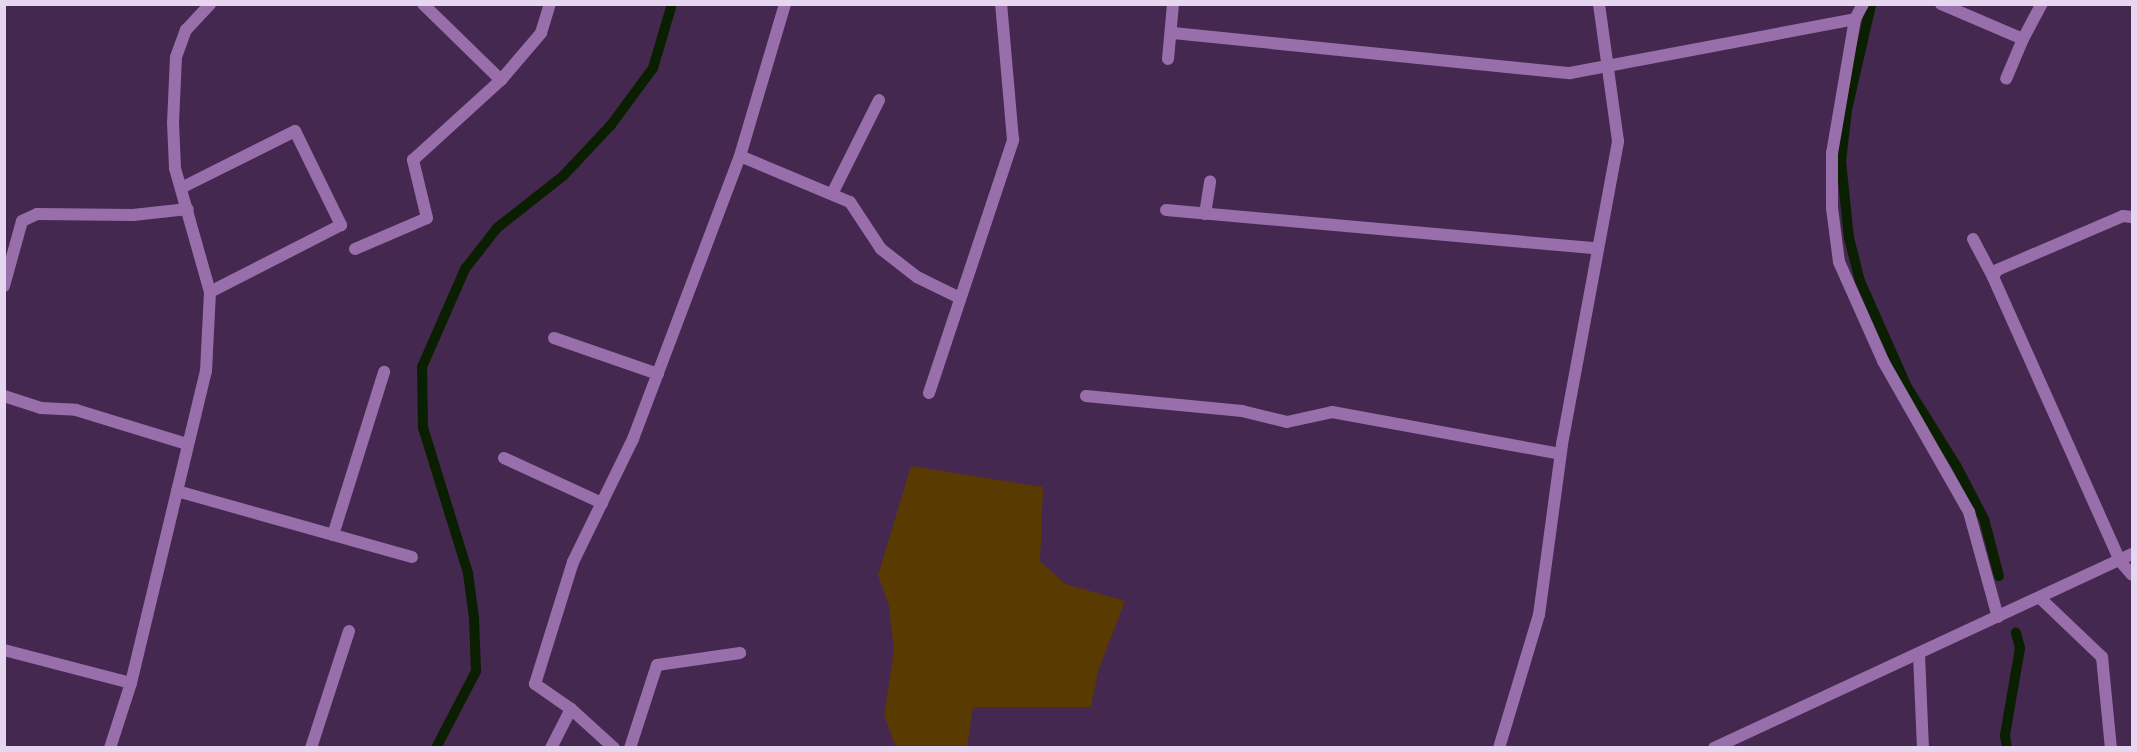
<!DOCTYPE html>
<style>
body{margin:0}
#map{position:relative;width:2137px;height:752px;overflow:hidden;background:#442850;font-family:Raleway,sans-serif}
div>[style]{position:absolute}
.green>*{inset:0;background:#593a00}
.stream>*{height:10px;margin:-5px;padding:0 5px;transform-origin:5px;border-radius:5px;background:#0a1f00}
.minor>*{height:12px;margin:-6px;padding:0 6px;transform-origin:6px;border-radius:6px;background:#996fab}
span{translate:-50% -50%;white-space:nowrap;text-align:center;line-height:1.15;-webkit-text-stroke:6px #3a1e45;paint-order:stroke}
.frame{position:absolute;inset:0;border:6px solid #e7d6ef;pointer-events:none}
</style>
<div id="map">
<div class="green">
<div style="clip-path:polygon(911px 466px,1043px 487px,1040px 561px,1065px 584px,1125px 601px,1098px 671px,1091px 707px,973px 707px,967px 747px,896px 747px,884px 715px,894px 651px,889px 606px,878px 575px)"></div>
</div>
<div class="stream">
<div style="left:1871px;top:5px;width:108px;rotate:102.9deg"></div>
<div style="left:1847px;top:110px;width:51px;rotate:96.7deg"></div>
<div style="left:1841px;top:161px;width:77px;rotate:84.1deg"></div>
<div style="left:1849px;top:238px;width:44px;rotate:75.7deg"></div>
<div style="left:1860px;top:281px;width:116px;rotate:66.1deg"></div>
<div style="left:1907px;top:387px;width:94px;rotate:58deg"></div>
<div style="left:1957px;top:467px;width:59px;rotate:62.6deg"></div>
<div style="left:1984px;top:519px;width:59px;rotate:75.3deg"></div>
<div style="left:436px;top:748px;width:87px;rotate:-62.5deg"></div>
<div style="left:476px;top:671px;width:53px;rotate:-92.2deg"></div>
<div style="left:474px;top:618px;width:45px;rotate:-97.6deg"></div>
<div style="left:468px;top:573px;width:152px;rotate:-107.2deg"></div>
<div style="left:423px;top:428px;width:61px;rotate:-90.9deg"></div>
<div style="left:422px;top:367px;width:107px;rotate:-66.3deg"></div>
<div style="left:465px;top:269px;width:52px;rotate:-52deg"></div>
<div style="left:497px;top:228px;width:85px;rotate:-38.3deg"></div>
<div style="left:564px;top:175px;width:69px;rotate:-46.8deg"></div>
<div style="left:611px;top:125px;width:71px;rotate:-53.6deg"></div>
<div style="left:653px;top:68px;width:67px;rotate:-73.5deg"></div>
<div style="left:2007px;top:748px;width:13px;rotate:-99deg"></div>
<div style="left:2005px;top:735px;width:88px;rotate:-80.2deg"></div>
<div style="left:2020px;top:648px;width:16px;rotate:-105deg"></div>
</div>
<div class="minor">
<div style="left:423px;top:4px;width:109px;rotate:44.3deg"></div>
<div style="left:1863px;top:4px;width:17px;rotate:118deg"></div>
<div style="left:1855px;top:19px;width:136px;rotate:99.7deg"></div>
<div style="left:1832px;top:153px;width:55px;rotate:90deg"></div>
<div style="left:1832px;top:208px;width:54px;rotate:82.6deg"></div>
<div style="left:1839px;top:262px;width:108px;rotate:66deg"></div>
<div style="left:1883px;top:361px;width:174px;rotate:60.3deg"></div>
<div style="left:1969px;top:512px;width:109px;rotate:74.6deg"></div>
<div style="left:1941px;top:4px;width:89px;rotate:23.1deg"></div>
<div style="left:2023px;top:39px;width:43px;rotate:113deg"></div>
<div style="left:1173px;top:33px;width:399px;rotate:5.8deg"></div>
<div style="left:1570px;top:73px;width:290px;rotate:-10.7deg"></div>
<div style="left:2023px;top:39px;width:40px;rotate:-62deg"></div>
<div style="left:1168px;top:59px;width:55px;rotate:-84.8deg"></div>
<div style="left:740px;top:156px;width:119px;rotate:22.7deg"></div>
<div style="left:850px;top:202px;width:56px;rotate:56.6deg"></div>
<div style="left:881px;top:249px;width:46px;rotate:37.9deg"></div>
<div style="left:917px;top:277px;width:48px;rotate:26deg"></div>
<div style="left:183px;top:187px;width:125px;rotate:-26.6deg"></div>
<div style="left:295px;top:131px;width:105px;rotate:63.9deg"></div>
<div style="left:341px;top:225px;width:147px;rotate:152.9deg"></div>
<div style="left:832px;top:194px;width:105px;rotate:-63.4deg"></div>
<div style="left:1166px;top:210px;width:431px;rotate:5.1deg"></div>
<div style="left:1205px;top:214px;width:33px;rotate:-81deg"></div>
<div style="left:2132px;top:217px;width:9px;rotate:-174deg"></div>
<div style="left:2123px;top:216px;width:137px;rotate:156.8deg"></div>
<div style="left:1997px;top:270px;width:8px;rotate:120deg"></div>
<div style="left:1993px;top:277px;width:311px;rotate:65.9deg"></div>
<div style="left:2120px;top:561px;width:18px;rotate:49deg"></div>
<div style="left:1973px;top:239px;width:43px;rotate:62.2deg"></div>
<div style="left:355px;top:249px;width:78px;rotate:-23.3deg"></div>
<div style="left:427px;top:218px;width:60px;rotate:-103.6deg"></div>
<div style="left:413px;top:160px;width:119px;rotate:-42.3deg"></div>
<div style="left:501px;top:80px;width:62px;rotate:-49.6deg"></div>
<div style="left:541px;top:33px;width:30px;rotate:-73deg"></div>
<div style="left:4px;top:286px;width:67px;rotate:-74.5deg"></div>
<div style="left:22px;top:221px;width:17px;rotate:-25deg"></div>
<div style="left:37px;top:214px;width:96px;rotate:0.6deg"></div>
<div style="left:133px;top:215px;width:55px;rotate:-6.2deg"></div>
<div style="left:554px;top:338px;width:110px;rotate:19.1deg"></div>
<div style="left:929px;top:393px;width:267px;rotate:-71.6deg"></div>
<div style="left:1013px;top:140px;width:137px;rotate:-95deg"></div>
<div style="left:4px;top:396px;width:39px;rotate:18deg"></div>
<div style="left:41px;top:408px;width:35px;rotate:3deg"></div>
<div style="left:76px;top:410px;width:116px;rotate:17deg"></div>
<div style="left:1086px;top:396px;width:157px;rotate:5.5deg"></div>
<div style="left:1242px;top:411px;width:46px;rotate:13.7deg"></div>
<div style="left:1287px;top:422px;width:46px;rotate:-12.5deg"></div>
<div style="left:1332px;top:412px;width:232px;rotate:10.4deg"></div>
<div style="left:504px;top:458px;width:108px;rotate:24.7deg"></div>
<div style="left:177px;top:491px;width:244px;rotate:15.7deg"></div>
<div style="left:333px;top:535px;width:171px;rotate:-72.6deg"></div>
<div style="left:2040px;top:598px;width:86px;rotate:43.6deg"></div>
<div style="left:2102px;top:657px;width:91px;rotate:84.4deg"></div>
<div style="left:4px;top:650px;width:131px;rotate:14.6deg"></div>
<div style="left:1919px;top:654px;width:94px;rotate:87.6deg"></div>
<div style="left:571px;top:709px;width:58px;rotate:42.2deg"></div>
<div style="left:110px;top:748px;width:68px;rotate:-72.1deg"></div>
<div style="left:131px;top:683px;width:321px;rotate:-76.5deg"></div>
<div style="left:206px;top:371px;width:79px;rotate:-87.1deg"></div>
<div style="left:210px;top:292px;width:129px;rotate:-105.8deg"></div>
<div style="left:175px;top:168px;width:45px;rotate:-92.5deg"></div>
<div style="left:173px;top:123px;width:66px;rotate:-87.4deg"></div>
<div style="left:176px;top:57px;width:29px;rotate:-70deg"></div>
<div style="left:186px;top:30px;width:35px;rotate:-47deg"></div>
<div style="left:311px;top:748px;width:123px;rotate:-72deg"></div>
<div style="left:551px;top:748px;width:44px;rotate:-62.9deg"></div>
<div style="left:571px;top:709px;width:44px;rotate:-145.2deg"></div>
<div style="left:535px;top:684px;width:128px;rotate:-72.7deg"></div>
<div style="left:573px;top:562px;width:137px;rotate:-64deg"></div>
<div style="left:633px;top:439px;width:303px;rotate:-69.3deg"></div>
<div style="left:740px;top:156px;width:159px;rotate:-73.5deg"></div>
<div style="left:630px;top:748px;width:87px;rotate:-72deg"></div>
<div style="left:657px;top:665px;width:84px;rotate:-8.2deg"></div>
<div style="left:1499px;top:748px;width:139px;rotate:-73.3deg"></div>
<div style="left:1539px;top:615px;width:173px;rotate:-82.3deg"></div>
<div style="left:1562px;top:444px;width:308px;rotate:-79.5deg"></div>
<div style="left:1618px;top:141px;width:138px;rotate:-97.9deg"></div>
<div style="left:1714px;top:748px;width:461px;rotate:-24.9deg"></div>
</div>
<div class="frame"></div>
</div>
